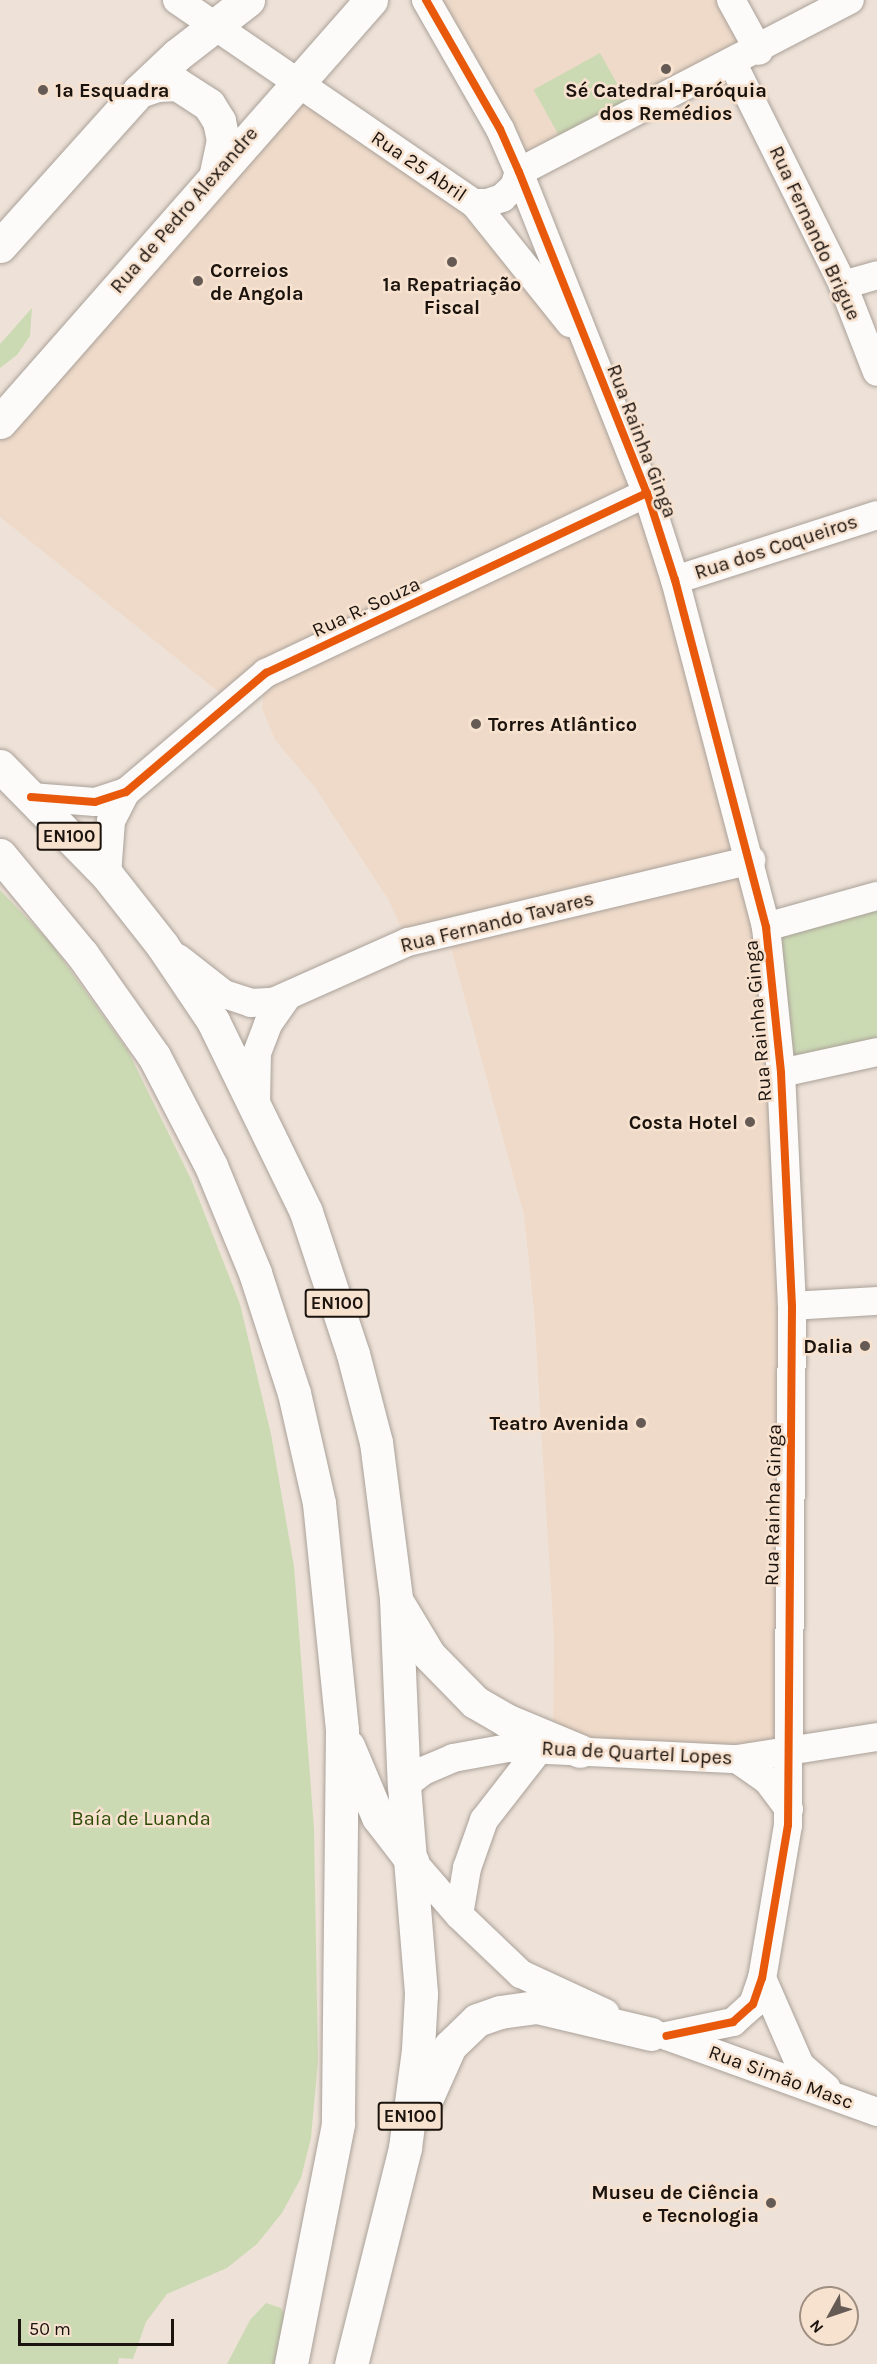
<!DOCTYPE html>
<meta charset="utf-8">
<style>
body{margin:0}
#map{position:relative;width:877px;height:2364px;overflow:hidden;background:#eee2d8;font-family:Karla,sans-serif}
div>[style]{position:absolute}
.built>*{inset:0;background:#efdac9}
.green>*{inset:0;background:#ccdab4;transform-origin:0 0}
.roads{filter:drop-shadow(0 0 2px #aaa199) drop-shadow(0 0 2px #aaa199)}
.minor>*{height:28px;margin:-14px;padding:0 14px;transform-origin:14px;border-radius:14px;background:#fcfbf9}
.major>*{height:33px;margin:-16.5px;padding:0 16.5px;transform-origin:16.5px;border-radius:16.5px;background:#fcfbf9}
.cycleway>*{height:8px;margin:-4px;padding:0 4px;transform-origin:4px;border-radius:4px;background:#e8590c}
.dots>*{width:16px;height:16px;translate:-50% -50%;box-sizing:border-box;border:3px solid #f7e1cf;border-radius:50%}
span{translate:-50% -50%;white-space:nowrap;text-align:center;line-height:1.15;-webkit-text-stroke:5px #f7e1cf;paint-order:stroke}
.shield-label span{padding:2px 4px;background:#f7e1cf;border:2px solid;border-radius:4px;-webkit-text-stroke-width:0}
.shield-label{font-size:18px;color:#1b130d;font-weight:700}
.poi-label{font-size:20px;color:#1b130d;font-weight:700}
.left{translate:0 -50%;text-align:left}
.right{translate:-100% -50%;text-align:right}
.street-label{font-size:20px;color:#1b130d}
.park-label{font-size:20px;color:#2d4d07}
.north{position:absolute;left:799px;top:2286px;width:60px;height:60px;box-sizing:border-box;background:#f7e1cf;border:2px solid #9f8f81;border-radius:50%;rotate:230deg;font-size:16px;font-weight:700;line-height:24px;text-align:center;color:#1b130d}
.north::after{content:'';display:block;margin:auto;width:21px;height:27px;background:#655b54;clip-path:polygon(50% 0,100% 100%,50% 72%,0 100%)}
.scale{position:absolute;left:18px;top:2319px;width:156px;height:27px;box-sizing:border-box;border:3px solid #1b130d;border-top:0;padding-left:8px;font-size:18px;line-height:21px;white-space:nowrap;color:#1b130d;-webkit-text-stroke:4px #f7e1cf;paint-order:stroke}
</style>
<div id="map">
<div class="built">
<div style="clip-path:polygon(426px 0,731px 0,759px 51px,519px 172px)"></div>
<div style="clip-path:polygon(296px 82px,474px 203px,588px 346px,751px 860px,781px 1073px,791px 1752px,553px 1741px,554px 1639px,534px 1311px,524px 1215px,447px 933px,408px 942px,388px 899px,314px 786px,275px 740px,262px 708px,266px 674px,230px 701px,0 517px,0 423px)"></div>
</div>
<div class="green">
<div style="left:600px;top:53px;width:73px;height:76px;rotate:61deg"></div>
<div style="clip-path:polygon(32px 308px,30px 336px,17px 355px,0 368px,0 344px)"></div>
<div style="clip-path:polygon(0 890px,50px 942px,128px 1051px,191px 1179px,240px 1304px,271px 1434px,294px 1566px,314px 1828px,318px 2061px,311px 2138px,301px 2178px,282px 2213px,257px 2244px,227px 2268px,167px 2294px,146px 2322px,133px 2359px,119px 2358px,118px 2364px,0 2364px)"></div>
<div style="clip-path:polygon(877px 896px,877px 1052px,781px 1073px,766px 927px)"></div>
<div style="clip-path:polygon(266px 2303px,281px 2308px,285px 2316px,277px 2364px,227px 2364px,250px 2320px)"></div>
</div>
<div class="roads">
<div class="minor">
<div style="left:177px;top:0;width:360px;rotate:34.4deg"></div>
<div style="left:474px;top:203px;width:154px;rotate:51.3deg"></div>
<div style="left:426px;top:0;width:149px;rotate:60.2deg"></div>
<div style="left:500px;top:129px;width:47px;rotate:66.2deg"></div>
<div style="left:519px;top:172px;width:346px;rotate:68.3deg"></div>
<div style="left:647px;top:493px;width:91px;rotate:72.2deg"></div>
<div style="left:675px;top:580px;width:359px;rotate:75.3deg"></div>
<div style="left:766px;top:927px;width:147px;rotate:84.1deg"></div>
<div style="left:781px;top:1073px;width:233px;rotate:87.3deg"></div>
<div style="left:792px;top:1306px;width:519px;rotate:90.44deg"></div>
<div style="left:788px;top:1825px;width:155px;rotate:99.6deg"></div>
<div style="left:762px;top:1978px;width:28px;rotate:109deg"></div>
<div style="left:753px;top:2004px;width:27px;rotate:138deg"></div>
<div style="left:733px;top:2022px;width:68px;rotate:168.2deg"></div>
<div style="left:731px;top:0;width:58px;rotate:61.2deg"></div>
<div style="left:733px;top:64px;width:247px;rotate:63.5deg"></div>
<div style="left:843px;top:285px;width:93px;rotate:68.7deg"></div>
<div style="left:474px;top:203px;width:13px"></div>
<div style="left:487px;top:203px;width:16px;rotate:-18deg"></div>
<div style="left:502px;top:198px;width:16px;rotate:-43deg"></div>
<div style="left:514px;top:187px;width:16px;rotate:-72deg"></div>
<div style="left:519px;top:172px;width:373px;rotate:-27.5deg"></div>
<div style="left:843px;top:285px;width:35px;rotate:-16deg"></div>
<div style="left:675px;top:580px;width:212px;rotate:-17.8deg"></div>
<div style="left:31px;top:797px;width:64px;rotate:4.5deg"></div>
<div style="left:95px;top:802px;width:33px;rotate:-18deg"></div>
<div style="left:126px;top:792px;width:184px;rotate:-40.4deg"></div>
<div style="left:266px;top:673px;width:421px;rotate:-25.3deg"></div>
<div style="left:107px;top:875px;width:54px;rotate:-85.8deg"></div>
<div style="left:111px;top:821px;width:33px;rotate:-63deg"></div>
<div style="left:766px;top:927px;width:115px;rotate:-15.6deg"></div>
<div style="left:178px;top:958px;width:58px;rotate:38deg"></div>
<div style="left:224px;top:994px;width:28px;rotate:18deg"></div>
<div style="left:251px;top:1003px;width:22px;rotate:-3deg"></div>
<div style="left:273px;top:1002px;width:148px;rotate:-24deg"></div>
<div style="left:408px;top:942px;width:353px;rotate:-13.4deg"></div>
<div style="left:781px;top:1073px;width:98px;rotate:-12.3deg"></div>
<div style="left:256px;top:1104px;width:51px;rotate:-88.9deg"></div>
<div style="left:257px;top:1053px;width:31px;rotate:-69deg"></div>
<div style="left:268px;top:1024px;width:32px;rotate:-55deg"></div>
<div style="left:792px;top:1306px;width:85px;rotate:-3.4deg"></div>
<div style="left:737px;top:1759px;width:38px;rotate:35deg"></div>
<div style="left:768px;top:1781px;width:35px;rotate:53deg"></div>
<div style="left:404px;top:1786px;width:24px;rotate:-38deg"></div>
<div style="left:423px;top:1771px;width:33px;rotate:-23deg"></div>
<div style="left:453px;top:1758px;width:56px;rotate:-10.3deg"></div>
<div style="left:508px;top:1748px;width:229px;rotate:2.8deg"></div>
<div style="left:737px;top:1759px;width:142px;rotate:-8.9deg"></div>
<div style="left:412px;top:1861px;width:72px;rotate:49deg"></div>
<div style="left:459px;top:1915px;width:86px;rotate:43.6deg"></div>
<div style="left:521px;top:1974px;width:93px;rotate:24.9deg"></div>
<div style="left:459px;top:1915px;width:48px;rotate:-80.3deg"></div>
<div style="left:467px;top:1868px;width:51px;rotate:-70.5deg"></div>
<div style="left:484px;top:1820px;width:91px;rotate:-52.1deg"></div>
<div style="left:762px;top:1978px;width:95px;rotate:66.4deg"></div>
<div style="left:800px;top:2065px;width:35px;rotate:41deg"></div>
<div style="left:667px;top:2036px;width:223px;rotate:19.9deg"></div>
</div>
<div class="major">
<div style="left:139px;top:91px;width:20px;rotate:-18deg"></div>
<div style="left:158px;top:85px;width:19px;rotate:-3deg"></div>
<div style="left:177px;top:84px;width:38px;rotate:33deg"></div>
<div style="left:209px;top:105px;width:19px;rotate:58deg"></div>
<div style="left:219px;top:121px;width:19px;rotate:78deg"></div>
<div style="left:223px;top:140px;width:35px;rotate:102deg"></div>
<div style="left:0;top:246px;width:208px;rotate:-48.1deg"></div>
<div style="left:139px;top:91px;width:52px;rotate:-43.5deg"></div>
<div style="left:177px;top:55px;width:90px;rotate:-37.8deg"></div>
<div style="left:0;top:422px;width:562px;rotate:-48.68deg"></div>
<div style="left:0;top:766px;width:153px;rotate:45.5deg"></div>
<div style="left:107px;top:875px;width:89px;rotate:51.8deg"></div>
<div style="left:162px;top:945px;width:92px;rotate:56.1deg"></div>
<div style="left:213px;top:1021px;width:212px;rotate:64deg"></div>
<div style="left:306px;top:1212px;width:150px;rotate:71.7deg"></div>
<div style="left:353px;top:1354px;width:91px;rotate:75.4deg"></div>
<div style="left:376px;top:1442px;width:158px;rotate:82.7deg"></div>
<div style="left:396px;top:1599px;width:187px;rotate:87.6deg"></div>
<div style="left:404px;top:1786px;width:209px;rotate:85.3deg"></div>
<div style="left:421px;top:1994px;width:56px;rotate:93.1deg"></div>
<div style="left:418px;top:2050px;width:99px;rotate:97.6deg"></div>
<div style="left:405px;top:2148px;width:223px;rotate:104deg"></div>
<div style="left:0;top:855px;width:129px;rotate:50.4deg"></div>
<div style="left:82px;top:954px;width:125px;rotate:54.8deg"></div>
<div style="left:154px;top:1056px;width:124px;rotate:62.6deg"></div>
<div style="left:211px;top:1166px;width:116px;rotate:67.6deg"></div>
<div style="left:255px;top:1273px;width:126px;rotate:72deg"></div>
<div style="left:294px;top:1393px;width:113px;rotate:77.2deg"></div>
<div style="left:319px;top:1503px;width:228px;rotate:84.2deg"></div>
<div style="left:342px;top:1730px;width:394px;rotate:90.6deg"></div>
<div style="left:338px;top:2124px;width:245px;rotate:101.1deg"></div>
<div style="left:399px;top:1605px;width:58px;rotate:59deg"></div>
<div style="left:429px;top:1655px;width:66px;rotate:45.6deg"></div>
<div style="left:475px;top:1702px;width:36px;rotate:30deg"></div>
<div style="left:506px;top:1720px;width:80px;rotate:22.7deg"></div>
<div style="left:348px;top:1746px;width:77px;rotate:67.1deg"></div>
<div style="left:378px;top:1817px;width:56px;rotate:52.3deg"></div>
<div style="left:420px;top:2113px;width:73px;rotate:-65.9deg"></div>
<div style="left:450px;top:2046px;width:37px;rotate:-44deg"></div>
<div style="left:477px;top:2020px;width:24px;rotate:-19deg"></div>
<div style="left:500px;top:2012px;width:37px;rotate:-8deg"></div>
<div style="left:537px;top:2007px;width:117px;rotate:13.3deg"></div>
</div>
</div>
<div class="cycleway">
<div style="left:426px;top:0;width:149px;rotate:60.2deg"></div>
<div style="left:500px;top:129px;width:47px;rotate:66.2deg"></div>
<div style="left:519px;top:172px;width:346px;rotate:68.3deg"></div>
<div style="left:647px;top:493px;width:91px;rotate:72.2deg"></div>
<div style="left:675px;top:580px;width:359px;rotate:75.3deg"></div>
<div style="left:766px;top:927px;width:147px;rotate:84.1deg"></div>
<div style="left:781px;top:1073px;width:233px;rotate:87.3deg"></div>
<div style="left:792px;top:1306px;width:519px;rotate:90.44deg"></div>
<div style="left:788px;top:1825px;width:155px;rotate:99.6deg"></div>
<div style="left:762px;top:1978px;width:28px;rotate:109deg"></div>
<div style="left:753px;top:2004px;width:27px;rotate:138deg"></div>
<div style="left:733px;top:2022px;width:68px;rotate:168.2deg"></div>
<div style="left:31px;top:797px;width:64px;rotate:4.5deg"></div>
<div style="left:95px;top:802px;width:33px;rotate:-18deg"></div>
<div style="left:126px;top:792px;width:184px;rotate:-40.4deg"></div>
<div style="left:266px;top:673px;width:421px;rotate:-25.3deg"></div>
</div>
<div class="dots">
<div style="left:666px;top:69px;background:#655b54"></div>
<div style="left:43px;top:90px;background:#655b54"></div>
<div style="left:452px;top:262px;background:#655b54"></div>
<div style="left:198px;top:281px;background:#655b54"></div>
<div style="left:476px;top:724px;background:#655b54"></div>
<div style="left:750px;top:1122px;background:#655b54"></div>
<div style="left:865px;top:1346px;background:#655b54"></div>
<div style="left:641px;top:1423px;background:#655b54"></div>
<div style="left:771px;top:2203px;background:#655b54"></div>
</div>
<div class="shield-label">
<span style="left:69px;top:836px">EN100</span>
<span style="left:337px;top:1303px">EN100</span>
<span style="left:410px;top:2116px">EN100</span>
</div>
<div class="poi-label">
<span class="left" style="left:55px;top:90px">1ª Esquadra</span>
<span style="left:666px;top:102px">Sé Catedral-Paróquia<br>dos Remédios</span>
<span class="left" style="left:210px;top:282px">Correios<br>de Angola</span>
<span style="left:452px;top:296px">1ª Repatriação<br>Fiscal</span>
<span class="left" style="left:488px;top:724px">Torres Atlântico</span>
<span class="right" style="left:738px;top:1122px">Costa Hotel</span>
<span class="right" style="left:853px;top:1346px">Dalia</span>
<span class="right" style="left:629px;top:1423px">Teatro Avenida</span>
<span class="right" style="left:759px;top:2204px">Museu de Ciência<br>e Tecnologia</span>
</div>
<div class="street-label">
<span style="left:419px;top:166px;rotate:34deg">Rua 25 Abril</span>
<span style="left:184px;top:210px;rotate:-49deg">Rua de Pedro Alexandre</span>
<span style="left:815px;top:233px;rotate:65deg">Rua Fernando Brigue</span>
<span style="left:642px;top:441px;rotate:69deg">Rua Rainha Ginga</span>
<span style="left:776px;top:547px;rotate:-18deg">Rua dos Coqueiros</span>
<span style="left:366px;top:607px;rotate:-25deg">Rua R. Souza</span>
<span style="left:497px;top:922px;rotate:-14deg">Rua Fernando Tavares</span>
<span style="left:758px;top:1021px;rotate:-95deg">Rua Rainha Ginga</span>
<span style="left:773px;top:1505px;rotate:-89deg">Rua Rainha Ginga</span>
<span style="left:637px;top:1753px;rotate:3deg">Rua de Quartel Lopes</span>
<span style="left:781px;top:2077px;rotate:20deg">Rua Simão Masc</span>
</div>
<div class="park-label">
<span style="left:141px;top:1818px">Baía de Luanda</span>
</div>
<div class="north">N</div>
<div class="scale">50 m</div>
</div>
